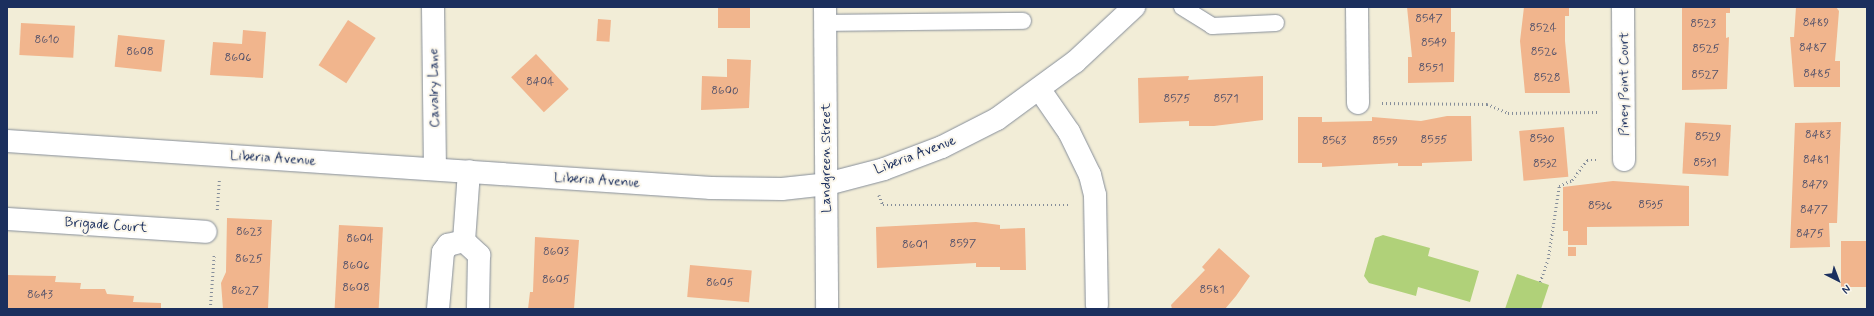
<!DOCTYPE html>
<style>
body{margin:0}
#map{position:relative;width:1874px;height:316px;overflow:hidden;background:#f2edd7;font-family:Mynerve,sans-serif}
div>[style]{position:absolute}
.green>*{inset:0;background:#b0d179}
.building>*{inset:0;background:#f1b58d;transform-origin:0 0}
.path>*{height:2.5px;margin-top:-1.25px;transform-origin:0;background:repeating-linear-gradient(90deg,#868e9a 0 1px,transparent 0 4px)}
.roads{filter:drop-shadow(0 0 1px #868e9a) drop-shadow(0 0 1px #868e9a)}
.service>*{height:16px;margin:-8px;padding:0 8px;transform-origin:8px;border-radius:8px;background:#fff}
.minor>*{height:22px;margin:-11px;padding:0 11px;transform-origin:11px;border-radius:11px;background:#fff}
.secondary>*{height:22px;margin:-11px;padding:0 11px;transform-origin:11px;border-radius:11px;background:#fff}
span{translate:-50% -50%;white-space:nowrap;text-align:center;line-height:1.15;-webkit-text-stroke:4px #fbf7ec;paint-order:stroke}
.number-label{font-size:12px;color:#50506a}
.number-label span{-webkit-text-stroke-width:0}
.street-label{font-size:14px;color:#1b2f5e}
.frame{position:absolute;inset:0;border:8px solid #1b2f5e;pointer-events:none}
.north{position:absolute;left:1818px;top:260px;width:40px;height:40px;-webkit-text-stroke:3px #fbf7ec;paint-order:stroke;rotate:138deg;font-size:11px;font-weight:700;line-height:16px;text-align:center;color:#1b2f5e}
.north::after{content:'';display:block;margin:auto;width:14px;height:18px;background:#1b2f5e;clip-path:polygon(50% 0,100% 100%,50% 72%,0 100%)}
</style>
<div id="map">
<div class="green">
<div style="clip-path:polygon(1383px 235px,1430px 248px,1428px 256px,1479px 271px,1470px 302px,1418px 287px,1416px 296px,1369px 283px,1364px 276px,1375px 238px)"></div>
<div style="clip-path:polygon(1517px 274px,1549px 285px,1541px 309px,1505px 309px)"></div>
</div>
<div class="building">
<div style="left:718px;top:7px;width:32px;height:21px"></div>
<div style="clip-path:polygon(1407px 7px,1451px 7px,1451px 32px,1455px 32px,1454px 82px,1408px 83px,1408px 57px,1412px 57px)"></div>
<div style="clip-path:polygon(1524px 7px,1569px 7px,1569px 16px,1565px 16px,1565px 41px,1570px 93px,1525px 93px,1520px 41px)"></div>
<div style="clip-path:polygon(1682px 7px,1730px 7px,1730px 13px,1726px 13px,1726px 38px,1729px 37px,1727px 89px,1682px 90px)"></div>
<div style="clip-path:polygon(1796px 7px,1836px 7px,1839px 11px,1835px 61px,1840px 61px,1840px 87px,1794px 87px,1790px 37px,1794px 37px)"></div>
<div style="left:598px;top:19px;width:13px;height:22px;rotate:4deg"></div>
<div style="left:348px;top:20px;width:33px;height:54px;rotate:33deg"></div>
<div style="left:21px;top:23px;width:54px;height:32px;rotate:3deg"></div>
<div style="clip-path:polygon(243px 30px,266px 32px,263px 78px,210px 75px,213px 42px,242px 44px)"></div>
<div style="left:118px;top:35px;width:47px;height:32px;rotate:6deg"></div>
<div style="left:536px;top:54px;width:48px;height:34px;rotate:47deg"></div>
<div style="clip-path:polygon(727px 59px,751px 60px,749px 108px,701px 110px,702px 76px,727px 77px)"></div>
<div style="clip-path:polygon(1189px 76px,1188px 80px,1263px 76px,1263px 120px,1214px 126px,1189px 126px,1189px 121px,1139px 123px,1138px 78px)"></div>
<div style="clip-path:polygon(1447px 116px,1471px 116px,1472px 161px,1422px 163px,1422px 166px,1398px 166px,1398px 163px,1322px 167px,1322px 163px,1298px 163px,1298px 117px,1322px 117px,1322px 122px,1372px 121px,1372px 117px,1421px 121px)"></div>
<div style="clip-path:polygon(1841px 122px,1837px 223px,1829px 223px,1830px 247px,1790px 248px,1795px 123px)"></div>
<div style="left:1731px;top:125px;width:51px;height:46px;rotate:93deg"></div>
<div style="left:1564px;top:127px;width:50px;height:45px;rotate:85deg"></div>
<div style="clip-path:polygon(1613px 181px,1689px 186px,1689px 226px,1587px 227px,1587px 245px,1568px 245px,1568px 231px,1563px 231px,1563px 187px)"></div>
<div style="clip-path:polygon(227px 218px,272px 220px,268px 309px,223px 309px,221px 283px,226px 272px)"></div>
<div style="clip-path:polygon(976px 222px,1000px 225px,1000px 229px,1025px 228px,1026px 270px,1000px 270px,1000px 267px,976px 267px,976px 263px,877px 268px,876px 227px)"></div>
<div style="left:339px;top:225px;width:44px;height:84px;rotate:3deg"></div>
<div style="clip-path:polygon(535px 237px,579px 240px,574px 309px,528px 309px,530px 292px,533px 292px)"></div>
<div style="left:1841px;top:241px;width:26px;height:46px"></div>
<div style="left:1568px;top:247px;width:8px;height:9px"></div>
<div style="clip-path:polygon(1219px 248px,1250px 276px,1236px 296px,1225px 309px,1172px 309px,1171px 305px,1205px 270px,1202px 267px)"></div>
<div style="left:690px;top:265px;width:62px;height:32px;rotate:5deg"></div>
<div style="clip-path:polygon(7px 275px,56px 276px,55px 282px,81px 283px,80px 289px,105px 289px,107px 294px,134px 296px,133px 302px,161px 303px,161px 309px,7px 309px)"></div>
</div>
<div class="path">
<div style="left:1382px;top:103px;width:105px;rotate:0.5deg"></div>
<div style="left:1487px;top:104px;width:23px;rotate:23deg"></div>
<div style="left:1508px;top:113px;width:91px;rotate:-0.6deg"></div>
<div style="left:879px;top:195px;width:11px;rotate:68deg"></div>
<div style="left:883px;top:205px;width:188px"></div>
<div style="left:217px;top:210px;width:31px;rotate:-86deg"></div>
<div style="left:1540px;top:282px;width:24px;rotate:-71deg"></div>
<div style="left:1548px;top:259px;width:74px;rotate:-81.4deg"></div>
<div style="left:1559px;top:186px;width:14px;rotate:-25deg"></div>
<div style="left:1572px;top:180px;width:25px;rotate:-53deg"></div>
<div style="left:1587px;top:160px;width:12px"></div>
<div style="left:210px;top:309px;width:54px;rotate:-85.8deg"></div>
</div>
<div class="roads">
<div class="service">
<div style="left:1182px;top:7px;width:36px;rotate:32deg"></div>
<div style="left:1212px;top:26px;width:64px;rotate:-2.7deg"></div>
<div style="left:825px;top:23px;width:198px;rotate:-0.6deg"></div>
</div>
<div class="minor">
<div style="left:433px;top:7px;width:162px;rotate:89.3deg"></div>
<div style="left:825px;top:7px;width:302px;rotate:89.6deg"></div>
<div style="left:1357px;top:7px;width:96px;rotate:89.4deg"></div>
<div style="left:1623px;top:7px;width:153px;rotate:89.6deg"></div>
<div style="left:1040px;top:90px;width:51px;rotate:55.4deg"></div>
<div style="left:1069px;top:132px;width:48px;rotate:64deg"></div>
<div style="left:1090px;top:175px;width:21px;rotate:76deg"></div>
<div style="left:1095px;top:195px;width:110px;rotate:89deg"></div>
<div style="left:7px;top:219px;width:199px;rotate:3.7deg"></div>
<div style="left:464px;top:241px;width:70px;rotate:-85.9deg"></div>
<div style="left:438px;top:309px;width:57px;rotate:-85deg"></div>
<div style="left:443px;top:252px;width:9px;rotate:-54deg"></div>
<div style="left:448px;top:245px;width:16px;rotate:-14deg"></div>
<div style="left:464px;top:241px;width:21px;rotate:43deg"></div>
<div style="left:479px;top:255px;width:54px;rotate:91.1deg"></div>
</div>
<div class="secondary">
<div style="left:7px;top:141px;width:706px;rotate:3.82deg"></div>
<div style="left:711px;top:188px;width:71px;rotate:0.8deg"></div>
<div style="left:782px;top:189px;width:45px;rotate:-6.3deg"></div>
<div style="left:827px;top:184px;width:59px;rotate:-14.7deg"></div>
<div style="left:884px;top:169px;width:62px;rotate:-20.8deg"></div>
<div style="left:942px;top:147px;width:62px;rotate:-27deg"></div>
<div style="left:997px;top:119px;width:97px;rotate:-36.2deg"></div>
<div style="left:1075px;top:62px;width:81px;rotate:-43deg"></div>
</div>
</div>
<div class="number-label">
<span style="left:1429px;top:20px">8547</span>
<span style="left:1816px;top:24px">8489</span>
<span style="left:1703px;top:25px">8523</span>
<span style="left:1543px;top:29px">8524</span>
<span style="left:47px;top:41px">8610</span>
<span style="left:1434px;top:44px">8549</span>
<span style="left:1813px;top:49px">8487</span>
<span style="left:1706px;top:50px">8525</span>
<span style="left:140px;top:53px">8608</span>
<span style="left:1544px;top:53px">8526</span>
<span style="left:238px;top:59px">8606</span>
<span style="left:1431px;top:69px">8551</span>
<span style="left:1817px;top:75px">8485</span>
<span style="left:1705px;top:76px">8527</span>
<span style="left:1547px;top:79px">8528</span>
<span style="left:540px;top:83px">8404</span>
<span style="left:725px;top:92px">8600</span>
<span style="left:1177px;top:100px">8575</span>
<span style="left:1226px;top:100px">8571</span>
<span style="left:1818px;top:136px">8483</span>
<span style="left:1708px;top:138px">8529</span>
<span style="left:1542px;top:140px">8530</span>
<span style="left:1434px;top:141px">8555</span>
<span style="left:1334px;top:142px">8563</span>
<span style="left:1385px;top:142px">8559</span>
<span style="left:1816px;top:161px">8481</span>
<span style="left:1705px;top:164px">8531</span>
<span style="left:1545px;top:165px">8532</span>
<span style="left:1815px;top:186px">8479</span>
<span style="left:1651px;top:206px">8535</span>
<span style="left:1600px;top:207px">8536</span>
<span style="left:1814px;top:211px">8477</span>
<span style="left:249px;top:233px">8623</span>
<span style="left:1810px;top:235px">8475</span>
<span style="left:360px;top:240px">8604</span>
<span style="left:963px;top:245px">8597</span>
<span style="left:915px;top:246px">8601</span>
<span style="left:556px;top:253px">8603</span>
<span style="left:249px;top:260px">8625</span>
<span style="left:356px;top:267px">8606</span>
<span style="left:556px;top:281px">8605</span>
<span style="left:720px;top:284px">8605</span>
<span style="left:356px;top:289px">8608</span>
<span style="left:1212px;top:291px">8581</span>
<span style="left:245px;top:292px">8627</span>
<span style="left:40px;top:296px">8643</span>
</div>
<div class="street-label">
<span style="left:1624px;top:84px;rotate:-90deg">Piney Point Court</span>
<span style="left:434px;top:88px;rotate:-91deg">Cavalry Lane</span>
<span style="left:915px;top:155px;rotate:-21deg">Liberia Avenue</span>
<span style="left:273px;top:158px;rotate:4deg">Liberia Avenue</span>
<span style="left:826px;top:158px;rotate:-90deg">Landgreen Street</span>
<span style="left:597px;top:180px;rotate:4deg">Liberia Avenue</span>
<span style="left:106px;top:225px;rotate:4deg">Brigade Court</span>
</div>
<div class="frame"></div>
<div class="north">N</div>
</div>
